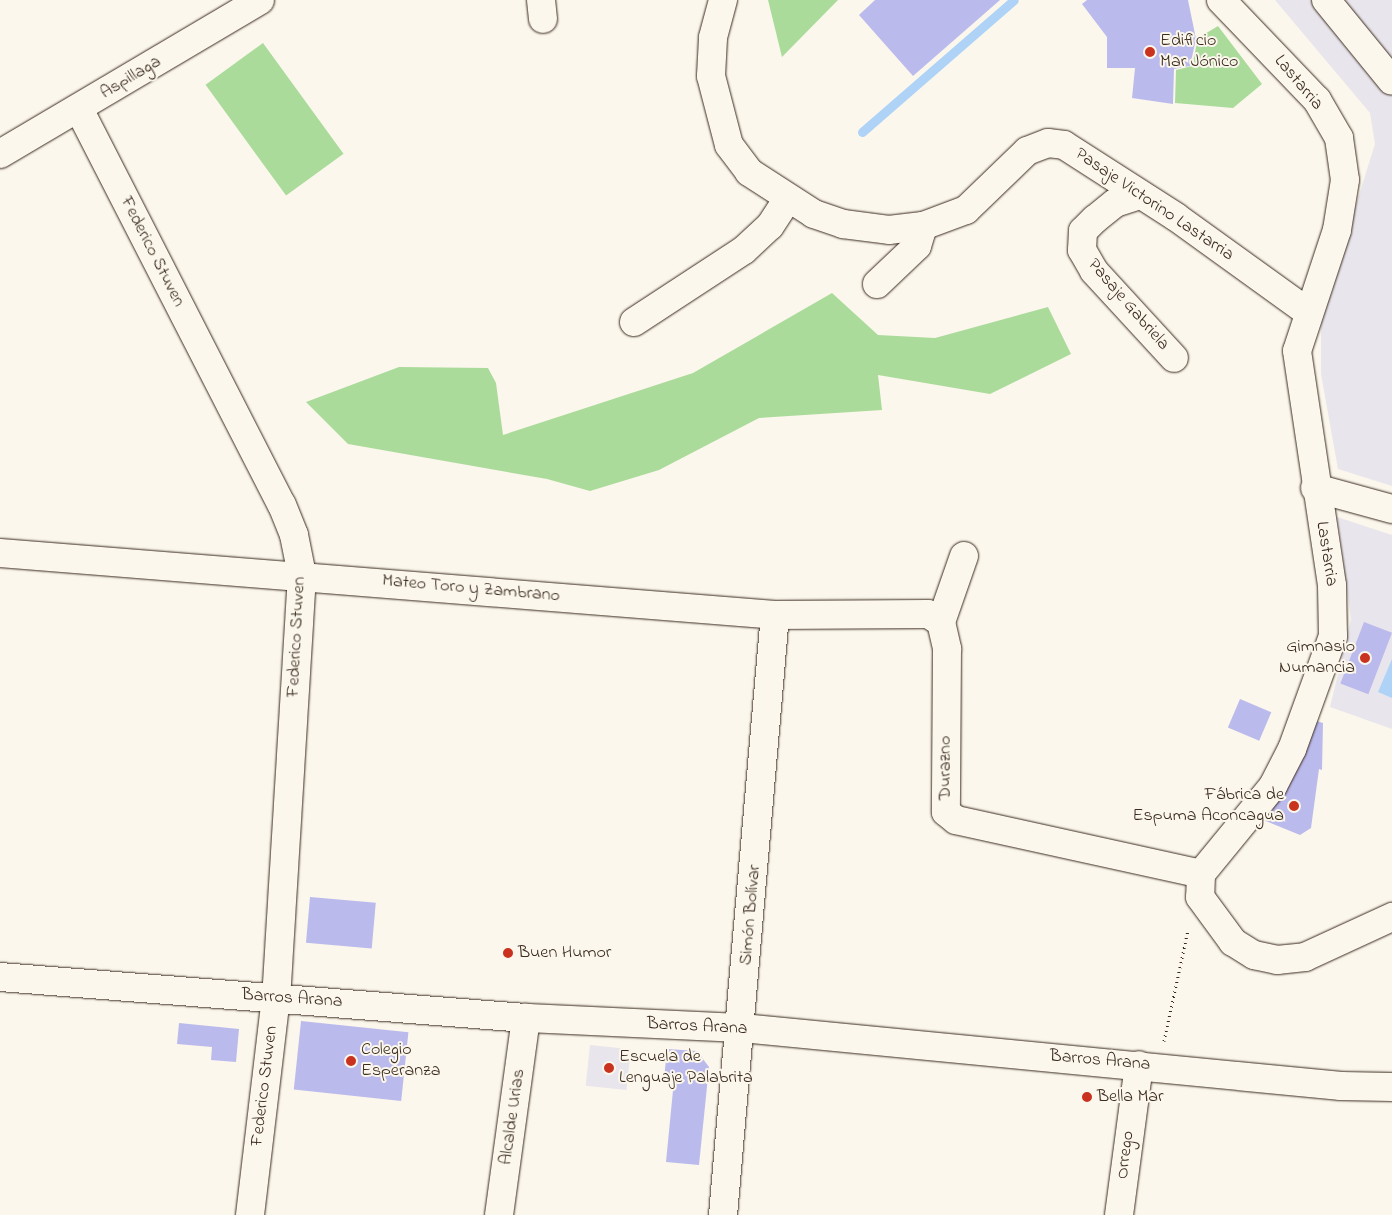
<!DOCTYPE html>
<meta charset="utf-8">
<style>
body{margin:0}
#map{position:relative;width:1392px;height:1215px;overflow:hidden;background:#fbf7ec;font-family:"Indie Flower",sans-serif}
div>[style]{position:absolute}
.built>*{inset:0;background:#e8e5ec;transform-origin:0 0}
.green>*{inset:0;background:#abdb9b;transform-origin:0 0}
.water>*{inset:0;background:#aed3f7}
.stream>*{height:9px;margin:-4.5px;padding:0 4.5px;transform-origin:4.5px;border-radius:4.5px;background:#aed3f7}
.building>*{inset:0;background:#bbbaec;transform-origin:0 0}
.path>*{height:3px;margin-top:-1.5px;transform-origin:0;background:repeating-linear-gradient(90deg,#3b2a1e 0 1px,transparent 0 5px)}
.roads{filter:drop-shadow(0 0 1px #3b2a1e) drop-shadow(0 0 1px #3b2a1e)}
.minor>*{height:28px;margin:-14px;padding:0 14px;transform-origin:14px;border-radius:14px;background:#fbf7ec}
.dots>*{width:14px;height:14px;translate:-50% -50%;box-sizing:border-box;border:2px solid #fbf7ec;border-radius:50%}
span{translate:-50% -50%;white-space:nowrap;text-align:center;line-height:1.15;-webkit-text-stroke:4px #fbf7ec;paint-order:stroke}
.poi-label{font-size:18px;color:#3b2a1e}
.left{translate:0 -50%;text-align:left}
.right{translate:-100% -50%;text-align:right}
.street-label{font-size:18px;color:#3b2a1e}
</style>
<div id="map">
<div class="built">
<div style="clip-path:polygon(1275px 0,1392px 0,1392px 486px,1338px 469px,1321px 374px,1321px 316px,1375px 144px,1370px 113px)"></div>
<div style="clip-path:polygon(1337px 517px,1392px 535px,1392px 729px,1330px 707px,1351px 619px)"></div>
<div style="left:590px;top:1045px;width:41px;height:41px;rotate:6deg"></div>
</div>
<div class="green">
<div style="clip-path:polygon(768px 0,838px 0,782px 57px)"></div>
<div style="clip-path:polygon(1218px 26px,1262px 84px,1233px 108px,1175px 103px,1176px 70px,1192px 66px,1198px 38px)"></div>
<div style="left:263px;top:43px;width:137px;height:71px;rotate:54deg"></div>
<div style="clip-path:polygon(832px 293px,878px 335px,935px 338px,1048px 307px,1071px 354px,990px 394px,878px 375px,882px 410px,759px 418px,659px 470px,590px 491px,547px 479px,348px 444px,306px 402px,399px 367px,488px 368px,496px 383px,503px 435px,693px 373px)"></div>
</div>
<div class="water">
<div style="clip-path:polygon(1392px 659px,1392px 698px,1378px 692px)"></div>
</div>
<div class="stream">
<div style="left:862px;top:132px;width:201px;rotate:-41deg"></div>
</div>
<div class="building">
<div style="clip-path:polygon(875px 0,1000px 0,913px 76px,859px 15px)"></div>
<div style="clip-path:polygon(1087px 0,1188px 0,1196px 39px,1190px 66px,1174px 69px,1173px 104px,1132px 98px,1135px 68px,1107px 68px,1107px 37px,1082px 4px)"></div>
<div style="left:1364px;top:622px;width:30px;height:66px;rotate:21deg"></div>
<div style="left:1240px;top:699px;width:34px;height:31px;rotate:23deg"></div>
<div style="clip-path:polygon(1309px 719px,1323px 723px,1322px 770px,1319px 769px,1311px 828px,1300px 835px,1266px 821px,1283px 791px)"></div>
<div style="left:310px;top:897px;width:66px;height:46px;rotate:5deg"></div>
<div style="left:301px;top:1021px;width:108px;height:69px;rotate:6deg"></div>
<div style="clip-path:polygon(179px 1023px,239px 1029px,236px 1062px,211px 1060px,212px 1047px,177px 1044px)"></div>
<div style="clip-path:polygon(667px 1049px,697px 1051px,709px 1067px,699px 1165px,666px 1162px,674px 1080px,664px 1079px)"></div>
</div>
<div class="path">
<div style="left:1164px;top:1041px;width:114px;rotate:-77.8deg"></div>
</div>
<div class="roads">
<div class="minor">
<div style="left:541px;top:0;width:19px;rotate:84deg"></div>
<div style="left:723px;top:0;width:39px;rotate:105deg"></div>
<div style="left:713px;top:38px;width:38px;rotate:93deg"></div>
<div style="left:711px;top:76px;width:71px;rotate:75.4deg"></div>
<div style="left:729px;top:145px;width:34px;rotate:53deg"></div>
<div style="left:749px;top:172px;width:77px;rotate:32.9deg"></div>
<div style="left:814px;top:214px;width:31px;rotate:19deg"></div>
<div style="left:843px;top:224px;width:46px;rotate:7.4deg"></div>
<div style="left:889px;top:230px;width:34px;rotate:-7deg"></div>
<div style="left:923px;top:226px;width:46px;rotate:-20.4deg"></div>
<div style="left:966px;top:210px;width:85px;rotate:-44deg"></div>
<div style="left:1027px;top:151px;width:22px;rotate:-21deg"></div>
<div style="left:1048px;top:143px;width:16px;rotate:7deg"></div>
<div style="left:1064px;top:145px;width:133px;rotate:32.7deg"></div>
<div style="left:1176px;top:217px;width:164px;rotate:35.8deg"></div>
<div style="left:1221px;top:0;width:139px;rotate:46.2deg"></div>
<div style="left:1317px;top:100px;width:44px;rotate:59.9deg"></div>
<div style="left:1339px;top:138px;width:42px;rotate:81.9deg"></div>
<div style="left:1345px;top:180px;width:51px;rotate:99.1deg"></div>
<div style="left:1337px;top:230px;width:127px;rotate:108.3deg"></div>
<div style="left:1297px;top:351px;width:237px;rotate:81.5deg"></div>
<div style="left:1332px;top:585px;width:51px;rotate:88.9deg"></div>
<div style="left:1333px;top:636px;width:120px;rotate:109.9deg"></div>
<div style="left:1292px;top:749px;width:42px;rotate:117.2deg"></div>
<div style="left:1273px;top:786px;width:114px;rotate:129.3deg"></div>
<div style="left:1201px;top:874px;width:23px;rotate:92deg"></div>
<div style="left:1200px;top:897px;width:56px;rotate:53.7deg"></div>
<div style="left:1233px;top:942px;width:25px;rotate:32deg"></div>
<div style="left:1254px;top:955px;width:24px;rotate:12deg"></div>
<div style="left:1277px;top:960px;width:28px;rotate:-6deg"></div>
<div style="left:1305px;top:957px;width:96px;rotate:-24.7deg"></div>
<div style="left:1326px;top:0;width:104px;rotate:50.8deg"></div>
<div style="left:79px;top:109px;width:445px;rotate:62.9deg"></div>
<div style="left:282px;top:505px;width:32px;rotate:68deg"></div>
<div style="left:294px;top:535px;width:41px;rotate:78.7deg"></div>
<div style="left:302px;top:575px;width:423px;rotate:93.5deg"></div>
<div style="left:276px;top:997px;width:220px;rotate:96.8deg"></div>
<div style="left:0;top:154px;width:302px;rotate:-30.6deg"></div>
<div style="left:1140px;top:195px;width:26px;rotate:162deg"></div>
<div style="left:1115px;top:203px;width:26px;rotate:141deg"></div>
<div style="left:1095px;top:219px;width:17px;rotate:135deg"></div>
<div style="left:1083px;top:231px;width:19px;rotate:93deg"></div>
<div style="left:1082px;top:250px;width:24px;rotate:60deg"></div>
<div style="left:1094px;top:271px;width:118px;rotate:47.4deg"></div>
<div style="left:877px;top:284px;width:55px;rotate:-43.5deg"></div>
<div style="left:917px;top:246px;width:21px;rotate:-73deg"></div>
<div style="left:634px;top:322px;width:131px;rotate:-33.2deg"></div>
<div style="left:744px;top:250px;width:35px;rotate:-43deg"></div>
<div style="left:770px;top:226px;width:33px;rotate:-57deg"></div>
<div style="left:1315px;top:488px;width:80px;rotate:15.3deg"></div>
<div style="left:0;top:553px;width:777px;rotate:4.57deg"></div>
<div style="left:775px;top:615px;width:153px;rotate:-0.4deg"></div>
<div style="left:928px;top:614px;width:15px;rotate:32deg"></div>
<div style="left:964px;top:556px;width:70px;rotate:109.2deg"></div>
<div style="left:941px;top:622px;width:28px;rotate:77deg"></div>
<div style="left:947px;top:649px;width:163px;rotate:90.4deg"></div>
<div style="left:946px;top:812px;width:13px;rotate:39deg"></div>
<div style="left:956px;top:820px;width:251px;rotate:12.4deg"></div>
<div style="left:0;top:977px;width:528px;rotate:4.46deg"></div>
<div style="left:526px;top:1018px;width:216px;rotate:2.7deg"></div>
<div style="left:742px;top:1028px;width:602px;rotate:5.53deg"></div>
<div style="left:1341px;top:1086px;width:51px;rotate:1.1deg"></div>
<div style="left:499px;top:1215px;width:199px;rotate:-82.2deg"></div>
<div style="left:723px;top:1215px;width:602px;rotate:-85.05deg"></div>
<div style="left:1119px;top:1215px;width:151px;rotate:-82.4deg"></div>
</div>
</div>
<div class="dots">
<div style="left:1150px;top:52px;background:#c8321e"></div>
<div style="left:1365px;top:658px;background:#c8321e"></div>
<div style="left:1294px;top:806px;background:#c8321e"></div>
<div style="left:508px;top:953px;background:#c8321e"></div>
<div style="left:351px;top:1061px;background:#c8321e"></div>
<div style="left:609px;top:1068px;background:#c8321e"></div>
<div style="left:1087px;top:1097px;background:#c8321e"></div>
</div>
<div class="poi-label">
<span class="left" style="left:1160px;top:52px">Edificio<br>Mar Jónico</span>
<span class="right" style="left:1355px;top:658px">Gimnasio<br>Numancia</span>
<span class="right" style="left:1284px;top:806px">Fábrica de<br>Espuma Aconcagua</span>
<span class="left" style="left:518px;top:953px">Buen Humor</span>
<span class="left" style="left:361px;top:1061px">Colegio<br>Esperanza</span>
<span class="left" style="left:619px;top:1068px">Escuela de<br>Lenguaje Palabrita</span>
<span class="left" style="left:1097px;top:1097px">Bella Mar</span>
</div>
<div class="street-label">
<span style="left:131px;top:78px;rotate:-31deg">Aspillaga</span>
<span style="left:1298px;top:83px;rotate:50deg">Lastarria</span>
<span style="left:1154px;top:205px;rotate:34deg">Pasaje Victorino Lastarria</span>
<span style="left:152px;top:252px;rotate:63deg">Federico Stuven</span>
<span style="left:1128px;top:305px;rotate:49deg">Pasaje Gabriela</span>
<span style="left:1326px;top:554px;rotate:81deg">Lastarria</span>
<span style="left:471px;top:589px;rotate:5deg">Mateo Toro y Zambrano</span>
<span style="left:297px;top:637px;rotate:-87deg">Federico Stuven</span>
<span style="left:946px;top:768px;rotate:-90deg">Durazno</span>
<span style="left:751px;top:915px;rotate:-85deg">Simón Bolívar</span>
<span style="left:292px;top:999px;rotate:4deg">Barros Arana</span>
<span style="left:697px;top:1027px;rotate:3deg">Barros Arana</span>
<span style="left:1100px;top:1061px;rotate:5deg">Barros Arana</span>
<span style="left:265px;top:1086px;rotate:-83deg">Federico Stuven</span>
<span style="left:513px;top:1117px;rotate:-82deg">Alcalde Urias</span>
<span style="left:1126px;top:1155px;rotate:-83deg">Orrego</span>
</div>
</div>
